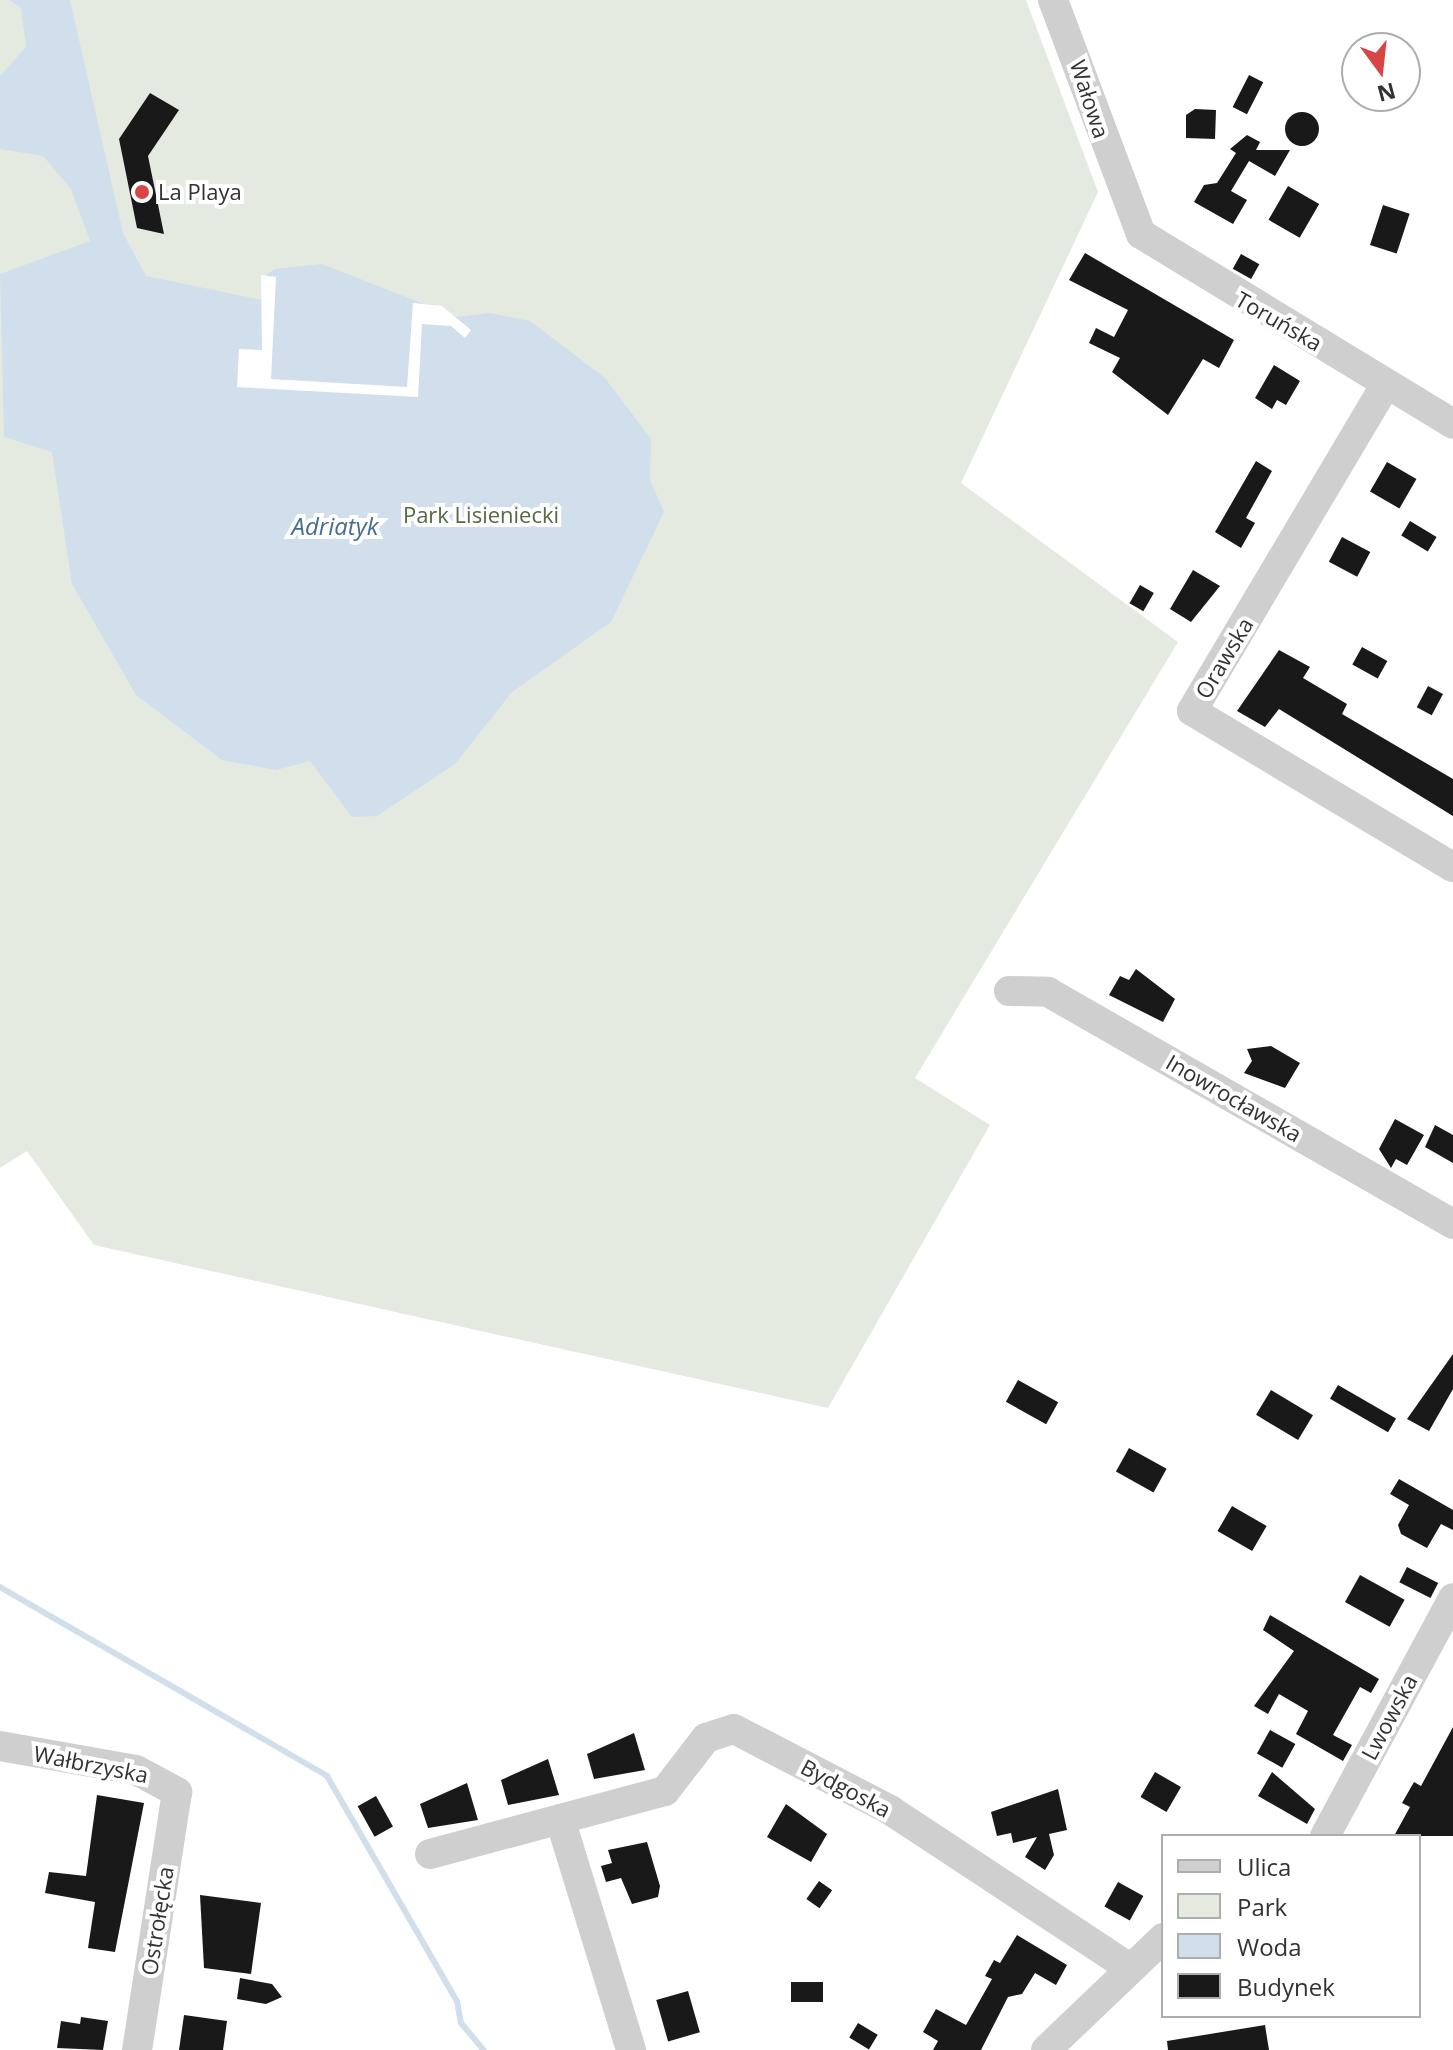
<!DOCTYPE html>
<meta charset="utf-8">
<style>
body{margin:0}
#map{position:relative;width:1453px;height:2050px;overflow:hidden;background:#fff;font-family:"Open Sans",sans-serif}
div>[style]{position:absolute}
.green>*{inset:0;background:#e4eadf}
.water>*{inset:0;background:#d0dfeb}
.pier>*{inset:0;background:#fff}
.stream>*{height:6px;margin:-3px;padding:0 3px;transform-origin:3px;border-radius:3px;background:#d0dfeb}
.building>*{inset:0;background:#191919;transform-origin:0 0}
.round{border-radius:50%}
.minor>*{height:30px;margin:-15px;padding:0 15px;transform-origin:15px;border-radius:15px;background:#cfcfcf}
.dots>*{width:22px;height:22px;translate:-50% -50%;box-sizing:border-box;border:4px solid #fff;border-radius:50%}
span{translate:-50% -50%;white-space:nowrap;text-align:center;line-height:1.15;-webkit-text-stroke:8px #fff;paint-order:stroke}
.street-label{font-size:22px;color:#323232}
.poi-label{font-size:22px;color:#323232}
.left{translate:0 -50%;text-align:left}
.park-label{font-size:22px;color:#526b42}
.water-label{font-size:24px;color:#456d8f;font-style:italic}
.legend{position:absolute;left:1161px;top:1834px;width:260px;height:184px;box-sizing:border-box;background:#fff;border:2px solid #adadad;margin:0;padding:10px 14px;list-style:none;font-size:24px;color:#323232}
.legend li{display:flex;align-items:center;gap:16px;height:40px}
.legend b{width:40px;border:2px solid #adadad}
.north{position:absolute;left:1341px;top:32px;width:80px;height:80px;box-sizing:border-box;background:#fff;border:2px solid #adadad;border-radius:50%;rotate:165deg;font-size:22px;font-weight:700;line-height:32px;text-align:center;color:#323232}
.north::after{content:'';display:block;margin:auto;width:28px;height:36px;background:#d84545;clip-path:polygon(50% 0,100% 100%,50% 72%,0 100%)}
</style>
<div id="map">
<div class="green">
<div style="clip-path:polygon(0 0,1026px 0,1098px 192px,961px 483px,1178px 642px,915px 1078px,990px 1125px,828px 1408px,94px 1245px,27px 1151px,0 1168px)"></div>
</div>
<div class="water">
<div style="clip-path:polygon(9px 0,70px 0,123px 233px,146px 276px,262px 300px,265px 276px,275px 269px,322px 264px,457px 317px,490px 313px,530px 321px,605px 378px,651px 439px,650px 480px,664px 512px,611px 622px,512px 692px,455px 764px,377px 816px,352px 817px,310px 761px,276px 770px,222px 760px,136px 695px,72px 584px,52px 452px,4px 437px,0 274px,90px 241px,71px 189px,43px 156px,0 149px,0 76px,26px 47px,21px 8px)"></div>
</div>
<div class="pier">
<div style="clip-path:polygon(261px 275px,276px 277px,271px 379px,407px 387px,413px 303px,442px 306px,471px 330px,465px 338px,451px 326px,422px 324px,418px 397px,237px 387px,239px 349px,262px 350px)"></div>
</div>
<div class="stream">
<div style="left:0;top:1587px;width:378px;rotate:30deg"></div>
<div style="left:327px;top:1776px;width:260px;rotate:60deg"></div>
<div style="left:457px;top:2001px;width:22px;rotate:80deg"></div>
<div style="left:461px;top:2023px;width:35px;rotate:50deg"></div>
</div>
<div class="building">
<div style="left:1249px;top:75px;width:16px;height:36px;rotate:27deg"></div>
<div style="clip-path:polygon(150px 93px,179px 110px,148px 156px,164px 234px,137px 228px,119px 139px)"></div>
<div style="clip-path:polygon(1195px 109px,1216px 110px,1215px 139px,1186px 138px,1186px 115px)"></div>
<div class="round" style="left:1285px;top:112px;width:34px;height:34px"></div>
<div style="clip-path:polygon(1247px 135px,1260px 142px,1256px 150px,1290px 150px,1275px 176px,1249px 161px,1231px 191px,1247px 200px,1233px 224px,1194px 202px,1204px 185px,1217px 183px,1236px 153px,1230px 149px)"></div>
<div style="left:1288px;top:186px;width:36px;height:39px;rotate:30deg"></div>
<div style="left:1383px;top:205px;width:28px;height:42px;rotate:18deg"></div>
<div style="clip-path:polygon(1085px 253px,1234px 340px,1219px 368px,1203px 359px,1168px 415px,1112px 372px,1120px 358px,1089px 343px,1096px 328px,1114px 337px,1128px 310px,1069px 280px)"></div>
<div style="left:1241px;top:254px;width:21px;height:17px;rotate:29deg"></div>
<div style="clip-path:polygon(1274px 365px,1300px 381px,1286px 405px,1277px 400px,1272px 409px,1255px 398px)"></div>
<div style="clip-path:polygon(1256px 461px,1272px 471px,1246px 518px,1255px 523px,1241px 548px,1215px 532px)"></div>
<div style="left:1387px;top:462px;width:34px;height:34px;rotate:30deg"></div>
<div style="left:1410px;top:521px;width:31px;height:17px;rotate:31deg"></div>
<div style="left:1342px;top:537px;width:32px;height:28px;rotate:28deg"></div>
<div style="clip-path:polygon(1193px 570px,1220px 586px,1191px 622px,1170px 609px)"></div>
<div style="left:1140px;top:585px;width:16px;height:21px;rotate:30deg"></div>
<div style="left:1362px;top:647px;width:29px;height:20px;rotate:29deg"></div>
<div style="clip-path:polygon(1279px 650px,1310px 667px,1303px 678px,1347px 704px,1342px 714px,1453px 779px,1453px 816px,1279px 709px,1265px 727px,1237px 711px)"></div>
<div style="left:1428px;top:686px;width:17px;height:24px;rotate:28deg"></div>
<div style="clip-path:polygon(1136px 969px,1175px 999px,1163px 1022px,1109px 995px,1120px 976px,1129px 980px)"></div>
<div style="clip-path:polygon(1271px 1046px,1300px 1063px,1285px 1088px,1244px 1073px,1252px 1061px,1247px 1049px)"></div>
<div style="clip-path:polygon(1395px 1119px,1424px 1135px,1407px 1165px,1396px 1159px,1391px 1168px,1379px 1149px)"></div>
<div style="clip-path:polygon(1435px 1125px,1453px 1135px,1453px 1163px,1425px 1147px)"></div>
<div style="clip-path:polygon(1453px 1354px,1453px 1389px,1429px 1431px,1407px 1419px)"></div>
<div style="left:1018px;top:1380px;width:46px;height:25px;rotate:29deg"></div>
<div style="left:1338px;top:1385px;width:67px;height:16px;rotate:30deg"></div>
<div style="left:1271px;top:1390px;width:49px;height:29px;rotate:31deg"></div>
<div style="left:1129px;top:1448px;width:43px;height:27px;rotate:29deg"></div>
<div style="clip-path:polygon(1399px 1479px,1453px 1510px,1453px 1530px,1441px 1524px,1427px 1548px,1401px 1534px,1398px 1525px,1409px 1505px,1390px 1494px)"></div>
<div style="left:1232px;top:1506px;width:40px;height:29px;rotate:30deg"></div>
<div style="left:1407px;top:1567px;width:35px;height:17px;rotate:27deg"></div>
<div style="left:1360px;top:1575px;width:51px;height:31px;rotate:29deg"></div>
<div style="clip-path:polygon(1270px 1615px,1379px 1679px,1371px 1693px,1360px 1687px,1333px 1735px,1352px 1745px,1343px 1761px,1296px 1734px,1308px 1711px,1279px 1694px,1268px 1714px,1254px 1706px,1294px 1651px,1263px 1630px)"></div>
<div style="clip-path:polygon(1453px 1727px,1453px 1836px,1394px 1836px,1410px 1807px,1402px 1803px,1414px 1782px,1421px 1786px)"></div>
<div style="left:1270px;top:1730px;width:29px;height:27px;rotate:29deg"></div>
<div style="clip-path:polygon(634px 1733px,645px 1770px,594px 1779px,587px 1754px)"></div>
<div style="clip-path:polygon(548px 1759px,559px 1795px,508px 1805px,501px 1780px)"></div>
<div style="left:1155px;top:1772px;width:30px;height:29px;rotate:30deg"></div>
<div style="clip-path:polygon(1272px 1772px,1315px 1809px,1307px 1824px,1258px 1796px)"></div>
<div style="clip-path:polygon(467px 1783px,478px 1820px,428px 1828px,420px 1804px)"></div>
<div style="clip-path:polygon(1058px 1789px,1067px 1830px,1049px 1834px,1054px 1855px,1045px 1870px,1025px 1857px,1037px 1837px,1013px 1843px,1011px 1833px,997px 1836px,991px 1812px)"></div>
<div style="clip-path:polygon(97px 1795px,144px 1803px,115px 1952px,88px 1948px,95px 1902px,45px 1893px,49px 1872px,86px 1876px)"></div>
<div style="left:376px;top:1796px;width:35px;height:21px;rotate:61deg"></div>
<div style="clip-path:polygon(786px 1804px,827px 1834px,811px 1862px,767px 1837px)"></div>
<div style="clip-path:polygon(647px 1842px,660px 1886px,658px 1897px,632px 1904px,621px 1878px,606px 1882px,601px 1866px,612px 1863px,608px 1850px)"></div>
<div style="left:819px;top:1881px;width:16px;height:22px;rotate:35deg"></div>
<div style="left:1118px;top:1882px;width:29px;height:28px;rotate:29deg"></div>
<div style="clip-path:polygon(200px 1895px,261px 1903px,251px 1974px,204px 1968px)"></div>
<div style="clip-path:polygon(1017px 1935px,1067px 1965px,1056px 1985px,1035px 1973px,1022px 1994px,1008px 1997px,981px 2050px,933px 2050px,938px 2041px,923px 2032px,936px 2009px,966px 2025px,992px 1979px,985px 1976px,994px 1960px,1000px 1963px)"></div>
<div style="clip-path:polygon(240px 1978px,272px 1984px,282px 1997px,266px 2004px,237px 1999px)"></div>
<div style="left:791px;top:1982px;width:32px;height:20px"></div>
<div style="left:688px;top:1991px;width:43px;height:33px;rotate:74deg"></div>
<div style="clip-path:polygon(184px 2015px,227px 2021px,223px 2050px,179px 2050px)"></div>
<div style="clip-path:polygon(81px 2017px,108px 2021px,103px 2050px,57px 2048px,61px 2021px,80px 2024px)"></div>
<div style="left:858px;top:2023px;width:23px;height:17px;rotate:31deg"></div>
<div style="clip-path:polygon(1265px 2025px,1269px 2050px,1168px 2050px,1167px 2041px)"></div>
</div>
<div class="minor">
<div style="left:1053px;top:0;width:250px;rotate:69.4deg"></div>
<div style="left:1141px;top:234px;width:365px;rotate:31.3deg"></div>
<div style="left:1386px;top:384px;width:380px;rotate:120.7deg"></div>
<div style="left:1192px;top:711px;width:304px;rotate:30.9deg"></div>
<div style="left:1009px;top:991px;width:39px;rotate:1deg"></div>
<div style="left:1048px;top:992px;width:467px;rotate:29.8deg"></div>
<div style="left:0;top:1746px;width:138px;rotate:10deg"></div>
<div style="left:136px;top:1770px;width:47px;rotate:28.2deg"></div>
<div style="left:177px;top:1792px;width:261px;rotate:98.8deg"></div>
<div style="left:560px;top:1819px;width:242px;rotate:72.9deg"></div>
<div style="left:1325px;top:1836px;width:270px;rotate:-61.7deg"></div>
<div style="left:430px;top:1854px;width:243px;rotate:-15deg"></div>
<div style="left:665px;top:1791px;width:67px;rotate:-52.3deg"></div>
<div style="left:706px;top:1738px;width:29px;rotate:-18deg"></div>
<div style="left:734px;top:1729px;width:176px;rotate:27.4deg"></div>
<div style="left:890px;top:1810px;width:284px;rotate:33.4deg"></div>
<div style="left:1046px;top:2050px;width:162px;rotate:-43.7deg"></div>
</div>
<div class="dots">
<div style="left:142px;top:192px;background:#d84545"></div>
</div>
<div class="street-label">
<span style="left:1090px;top:99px;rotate:72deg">Wałowa</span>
<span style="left:1279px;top:321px;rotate:30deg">Toruńska</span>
<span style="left:1224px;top:658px;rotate:-59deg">Orawska</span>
<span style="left:1234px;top:1098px;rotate:30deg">Inowrocławska</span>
<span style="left:1389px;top:1717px;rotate:-62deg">Lwowska</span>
<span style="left:91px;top:1764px;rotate:11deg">Wałbrzyska</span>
<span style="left:846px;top:1788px;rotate:28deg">Bydgoska</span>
<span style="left:157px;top:1921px;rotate:-81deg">Ostrołęcka</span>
</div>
<div class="poi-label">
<span class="left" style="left:158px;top:192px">La Playa</span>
</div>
<div class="park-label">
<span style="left:481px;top:515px">Park Lisieniecki</span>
</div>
<div class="water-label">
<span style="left:335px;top:526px">Adriatyk</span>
</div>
<ul class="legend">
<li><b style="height:10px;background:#cfcfcf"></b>Ulica</li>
<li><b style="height:22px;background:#e4eadf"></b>Park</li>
<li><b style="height:22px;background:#d0dfeb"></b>Woda</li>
<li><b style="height:22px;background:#191919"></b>Budynek</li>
</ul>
<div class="north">N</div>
</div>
